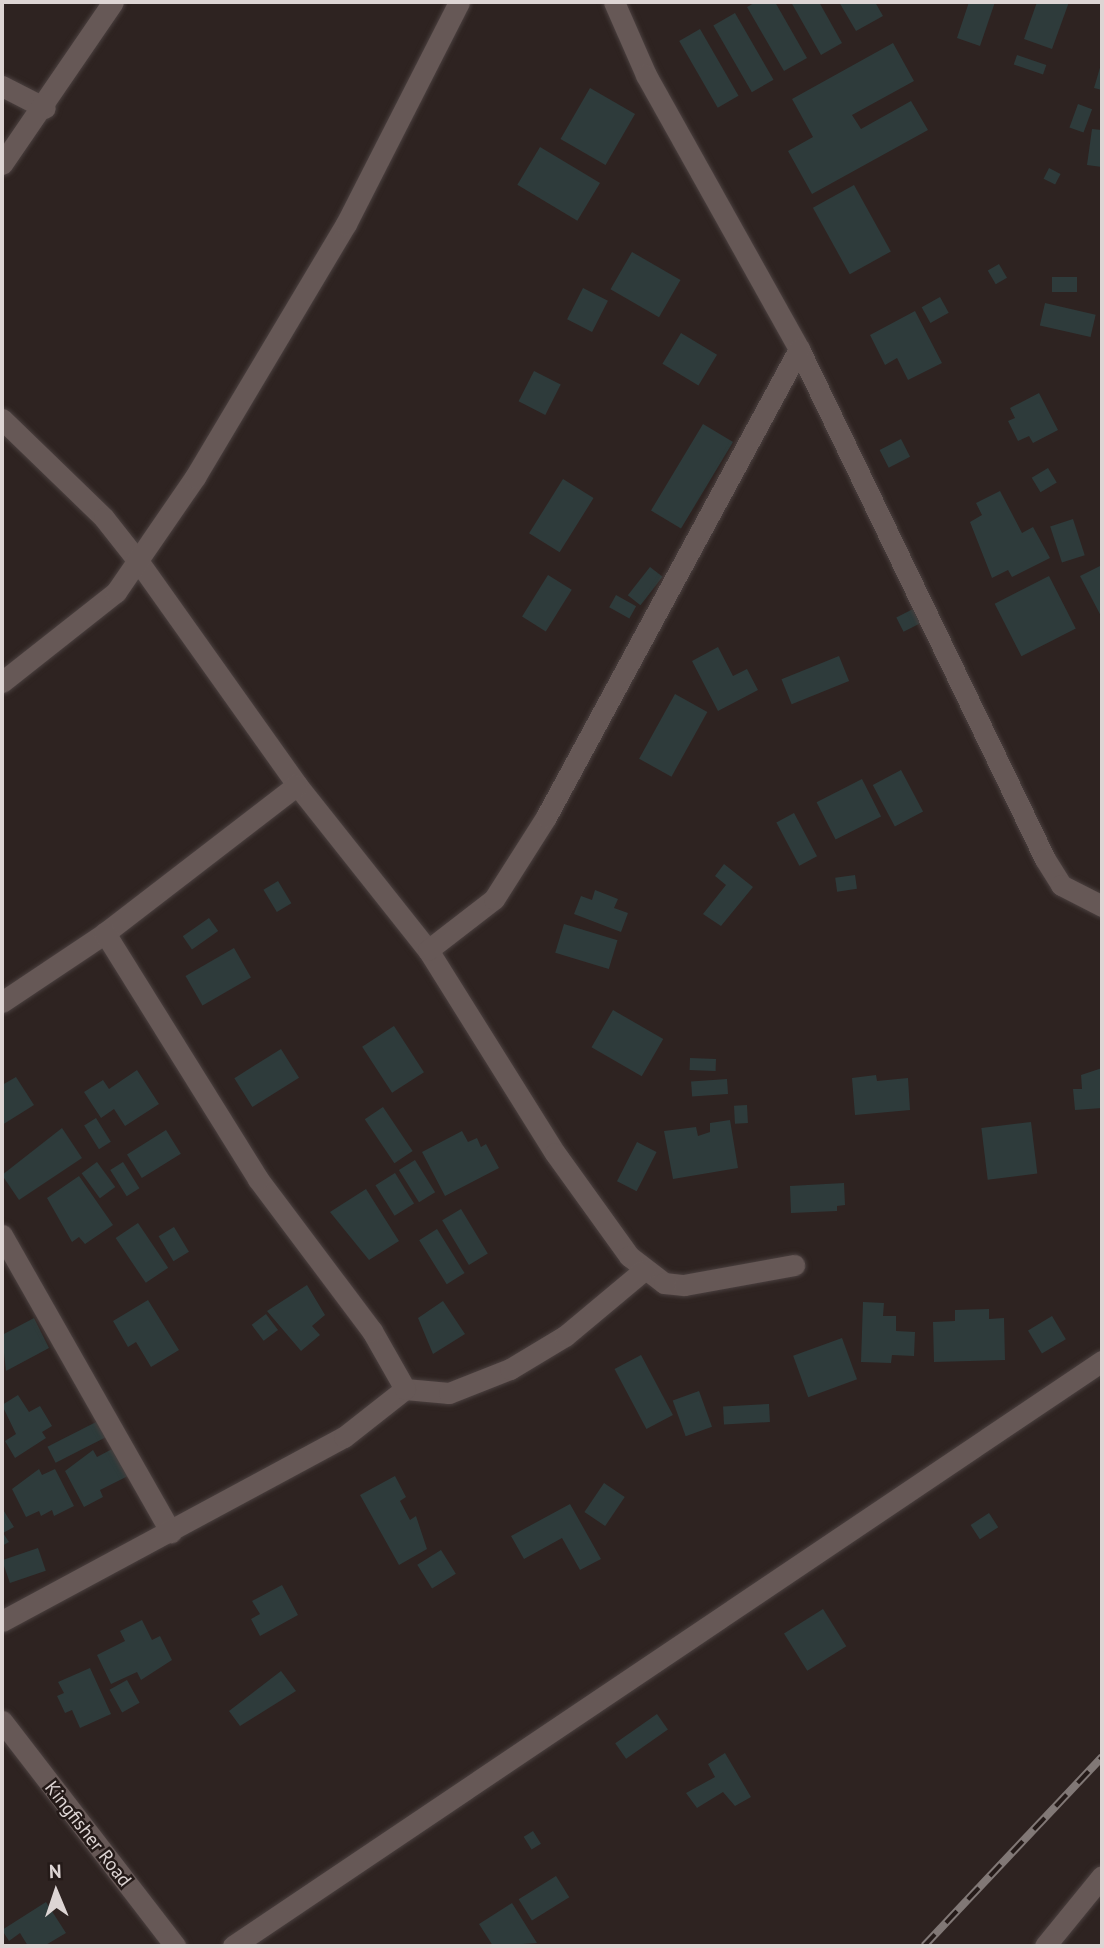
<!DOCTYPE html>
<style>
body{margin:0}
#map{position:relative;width:1104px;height:1948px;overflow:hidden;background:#2e2321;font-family:"PT Sans",sans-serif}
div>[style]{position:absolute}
.building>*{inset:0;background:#2e3b3b;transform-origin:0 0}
.roads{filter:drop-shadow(0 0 2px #4a403f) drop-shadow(0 0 2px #4a403f)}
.minor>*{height:21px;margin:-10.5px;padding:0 10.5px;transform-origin:10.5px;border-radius:10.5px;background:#665856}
.rail>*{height:8px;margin-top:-4px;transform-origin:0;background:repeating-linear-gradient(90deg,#241a18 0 16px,#817876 0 32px);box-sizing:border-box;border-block:2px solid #817876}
span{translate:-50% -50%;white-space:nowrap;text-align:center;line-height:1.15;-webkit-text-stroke:5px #241a18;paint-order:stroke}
.street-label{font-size:19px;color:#ddd5d4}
.frame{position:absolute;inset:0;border:4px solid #ddd5d4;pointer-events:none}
.north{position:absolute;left:21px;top:1857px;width:70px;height:70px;-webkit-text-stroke:5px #241a18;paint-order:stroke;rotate:358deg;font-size:19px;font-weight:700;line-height:28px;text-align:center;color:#ddd5d4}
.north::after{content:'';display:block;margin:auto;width:24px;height:32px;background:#ddd5d4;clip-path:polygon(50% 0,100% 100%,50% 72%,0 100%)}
</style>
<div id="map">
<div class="building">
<div style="clip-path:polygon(756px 2px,775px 2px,807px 58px,784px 71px,747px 7px)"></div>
<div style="clip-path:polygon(791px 2px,819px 2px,842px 43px,821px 55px)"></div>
<div style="clip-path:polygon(839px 2px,875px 2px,883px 16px,856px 31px)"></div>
<div style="clip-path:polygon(969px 2px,995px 2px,980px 46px,957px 38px)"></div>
<div style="clip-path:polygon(1037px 2px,1069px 2px,1052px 49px,1024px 39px)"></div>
<div style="left:735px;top:13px;width:77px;height:25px;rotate:60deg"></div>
<div style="left:700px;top:29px;width:77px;height:24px;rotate:60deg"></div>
<div style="clip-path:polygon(893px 43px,914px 81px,852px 115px,861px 129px,911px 101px,928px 130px,812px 194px,788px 151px,813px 137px,792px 99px)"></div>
<div style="left:1017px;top:55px;width:31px;height:10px;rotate:19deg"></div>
<div style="clip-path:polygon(1102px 61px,1102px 90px,1094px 88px)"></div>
<div style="left:590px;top:88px;width:52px;height:59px;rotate:30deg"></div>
<div style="left:1078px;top:104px;width:15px;height:25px;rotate:20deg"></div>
<div style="clip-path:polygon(1092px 129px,1102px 130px,1102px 167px,1087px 165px)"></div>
<div style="left:540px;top:147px;width:70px;height:44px;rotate:31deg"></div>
<div style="left:1049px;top:168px;width:13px;height:12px;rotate:27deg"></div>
<div style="left:854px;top:185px;width:76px;height:47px;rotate:61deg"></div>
<div style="left:632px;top:252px;width:56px;height:43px;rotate:30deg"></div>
<div style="left:999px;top:264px;width:16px;height:13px;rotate:60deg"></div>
<div style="left:1052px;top:277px;width:25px;height:15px"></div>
<div style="left:583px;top:288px;width:28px;height:35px;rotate:27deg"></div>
<div style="left:940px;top:297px;width:18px;height:21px;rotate:61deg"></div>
<div style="left:1045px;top:303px;width:52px;height:23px;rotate:13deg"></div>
<div style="clip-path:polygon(915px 311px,942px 363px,908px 380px,897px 358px,885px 365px,870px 335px)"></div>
<div style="left:681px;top:333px;width:42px;height:36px;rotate:31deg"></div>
<div style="left:534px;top:371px;width:30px;height:34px;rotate:27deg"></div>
<div style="clip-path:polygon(1039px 393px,1058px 430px,1033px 443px,1029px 436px,1018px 441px,1008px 421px,1015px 418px,1010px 408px)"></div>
<div style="left:703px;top:424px;width:35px;height:101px;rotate:31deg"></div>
<div style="left:901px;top:439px;width:20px;height:24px;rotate:63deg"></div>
<div style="left:1048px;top:468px;width:17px;height:19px;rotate:59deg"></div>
<div style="left:563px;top:479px;width:36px;height:64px;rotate:32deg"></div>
<div style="clip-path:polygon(1000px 491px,1022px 533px,1033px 527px,1050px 558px,1012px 577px,1008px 570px,992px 578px,970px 522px,982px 515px,976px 503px)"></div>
<div style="left:1073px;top:519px;width:38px;height:24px;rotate:72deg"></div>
<div style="clip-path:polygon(1102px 565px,1102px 618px,1080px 576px)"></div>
<div style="left:650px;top:567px;width:16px;height:36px;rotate:38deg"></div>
<div style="left:548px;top:575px;width:28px;height:49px;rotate:32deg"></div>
<div style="left:1049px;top:576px;width:59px;height:61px;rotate:63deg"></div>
<div style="left:616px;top:595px;width:23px;height:14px;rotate:29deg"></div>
<div style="left:915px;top:608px;width:16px;height:21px;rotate:63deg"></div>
<div style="clip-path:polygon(718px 647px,733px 676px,747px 669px,758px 690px,718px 711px,692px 661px)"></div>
<div style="left:839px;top:656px;width:27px;height:62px;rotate:68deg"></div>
<div style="left:675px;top:694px;width:37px;height:74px;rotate:29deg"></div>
<div style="left:901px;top:770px;width:47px;height:32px;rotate:62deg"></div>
<div style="left:862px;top:779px;width:42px;height:51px;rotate:63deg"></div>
<div style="left:794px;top:813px;width:49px;height:20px;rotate:62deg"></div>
<div style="clip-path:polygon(724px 864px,753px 887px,721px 926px,703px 914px,726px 885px,715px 876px)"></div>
<div style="left:855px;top:875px;width:14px;height:20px;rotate:82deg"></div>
<div style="left:278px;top:881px;width:26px;height:17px;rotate:59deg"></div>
<div style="clip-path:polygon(595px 890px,618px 899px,614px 908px,628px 913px,621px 932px,574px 914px,581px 896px,592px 900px)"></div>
<div style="left:209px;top:918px;width:16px;height:32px;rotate:55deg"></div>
<div style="left:564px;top:924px;width:56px;height:30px;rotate:17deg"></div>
<div style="left:234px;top:948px;width:34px;height:56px;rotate:60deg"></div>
<div style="left:613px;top:1010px;width:58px;height:43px;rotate:30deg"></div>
<div style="left:394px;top:1026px;width:55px;height:38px;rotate:57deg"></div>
<div style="left:281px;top:1049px;width:34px;height:55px;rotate:58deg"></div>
<div style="left:690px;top:1058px;width:26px;height:12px;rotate:2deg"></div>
<div style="clip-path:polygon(1102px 1068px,1102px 1108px,1075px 1110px,1073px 1089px,1082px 1089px,1081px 1075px)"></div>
<div style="clip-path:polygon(137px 1070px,159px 1104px,125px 1126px,114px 1109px,101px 1118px,84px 1092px,103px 1080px,109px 1089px)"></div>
<div style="clip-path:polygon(876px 1075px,877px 1081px,908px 1078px,910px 1110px,855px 1115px,852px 1078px)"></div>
<div style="clip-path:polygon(16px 1077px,34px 1105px,2px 1125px,2px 1085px)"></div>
<div style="left:727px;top:1079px;width:15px;height:36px;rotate:86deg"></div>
<div style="left:747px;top:1105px;width:18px;height:13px;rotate:87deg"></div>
<div style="left:383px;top:1107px;width:53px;height:22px;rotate:56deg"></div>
<div style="left:96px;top:1118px;width:28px;height:14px;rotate:58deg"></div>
<div style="clip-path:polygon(730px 1120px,738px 1168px,673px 1179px,664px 1131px,696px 1127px,698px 1136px,710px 1132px,710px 1123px)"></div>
<div style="left:1031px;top:1122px;width:52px;height:50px;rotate:83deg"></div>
<div style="clip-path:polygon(62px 1128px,82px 1158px,19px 1200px,2px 1175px)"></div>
<div style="left:166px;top:1130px;width:28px;height:46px;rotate:58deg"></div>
<div style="clip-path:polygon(462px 1131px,468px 1142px,477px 1138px,481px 1147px,486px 1144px,499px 1168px,445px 1196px,422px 1152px)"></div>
<div style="left:637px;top:1142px;width:22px;height:44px;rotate:27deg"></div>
<div style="left:415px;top:1160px;width:38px;height:19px;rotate:58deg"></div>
<div style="left:97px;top:1162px;width:31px;height:19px;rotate:54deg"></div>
<div style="left:123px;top:1162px;width:31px;height:15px;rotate:58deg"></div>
<div style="left:395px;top:1173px;width:36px;height:23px;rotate:58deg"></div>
<div style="clip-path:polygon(79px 1176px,113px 1225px,85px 1244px,79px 1237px,72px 1242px,47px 1198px)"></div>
<div style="clip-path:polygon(844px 1183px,845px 1205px,837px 1206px,837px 1211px,791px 1213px,790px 1186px)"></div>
<div style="clip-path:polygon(366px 1189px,399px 1241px,369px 1260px,330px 1212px)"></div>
<div style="left:461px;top:1209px;width:52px;height:22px;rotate:59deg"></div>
<div style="left:138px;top:1223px;width:54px;height:27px;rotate:56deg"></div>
<div style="left:174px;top:1227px;width:29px;height:18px;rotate:59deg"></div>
<div style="left:437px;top:1229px;width:52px;height:21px;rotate:58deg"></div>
<div style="clip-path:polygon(307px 1285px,325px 1315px,312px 1326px,320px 1335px,301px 1351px,267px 1311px)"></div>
<div style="clip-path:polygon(148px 1300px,179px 1350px,151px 1367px,136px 1342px,128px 1347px,113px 1321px)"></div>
<div style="clip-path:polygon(443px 1301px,465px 1334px,433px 1354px,418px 1318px)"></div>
<div style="clip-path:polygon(863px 1302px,884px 1303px,883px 1316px,896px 1316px,896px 1331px,915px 1332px,914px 1356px,892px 1355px,891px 1363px,861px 1362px)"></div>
<div style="clip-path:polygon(989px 1309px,989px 1319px,1004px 1318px,1005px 1360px,934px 1362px,933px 1322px,955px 1321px,955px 1310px)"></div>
<div style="left:266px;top:1314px;width:20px;height:18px;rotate:53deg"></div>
<div style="left:1052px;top:1316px;width:27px;height:28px;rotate:59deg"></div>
<div style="clip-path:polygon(34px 1318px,49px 1348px,6px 1371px,2px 1335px)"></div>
<div style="left:842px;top:1338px;width:44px;height:52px;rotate:70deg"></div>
<div style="left:641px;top:1355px;width:68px;height:30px;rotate:62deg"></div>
<div style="left:699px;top:1391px;width:38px;height:28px;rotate:70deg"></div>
<div style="clip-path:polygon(18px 1395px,29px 1412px,40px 1406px,52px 1426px,42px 1432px,46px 1438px,15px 1458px,5px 1441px,16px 1434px,2px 1405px)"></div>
<div style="left:769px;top:1404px;width:18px;height:46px;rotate:87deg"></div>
<div style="left:100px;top:1420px;width:18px;height:59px;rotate:63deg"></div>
<div style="clip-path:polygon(114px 1448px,128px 1476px,100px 1490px,103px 1497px,84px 1507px,65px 1471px,93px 1450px,97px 1457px)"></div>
<div style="clip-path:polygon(39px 1469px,42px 1475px,55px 1469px,74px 1506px,54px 1516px,52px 1510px,41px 1516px,39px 1511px,26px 1517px,12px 1489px)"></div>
<div style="clip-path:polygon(395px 1476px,406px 1497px,400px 1501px,410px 1520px,416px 1516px,427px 1549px,399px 1565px,360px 1495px)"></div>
<div style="left:604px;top:1483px;width:25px;height:35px;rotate:34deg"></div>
<div style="clip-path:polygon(570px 1504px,601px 1559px,580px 1570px,562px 1538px,524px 1559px,511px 1536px)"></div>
<div style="clip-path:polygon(2px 1508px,14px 1527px,3px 1533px,9px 1542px,2px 1546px)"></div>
<div style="left:989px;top:1513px;width:17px;height:22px;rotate:57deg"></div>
<div style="left:38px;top:1548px;width:24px;height:38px;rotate:71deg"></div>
<div style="left:441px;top:1550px;width:28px;height:28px;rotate:58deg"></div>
<div style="clip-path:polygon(282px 1585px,298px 1615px,260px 1636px,251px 1619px,260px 1614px,252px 1601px)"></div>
<div style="left:823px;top:1609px;width:44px;height:46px;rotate:58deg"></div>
<div style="clip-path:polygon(142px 1620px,152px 1640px,160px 1636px,172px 1660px,141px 1680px,137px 1672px,111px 1684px,97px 1655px,125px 1641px,120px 1631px)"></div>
<div style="clip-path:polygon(90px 1668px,111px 1714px,80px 1728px,72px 1710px,65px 1713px,57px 1696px,64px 1693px,58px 1682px)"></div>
<div style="clip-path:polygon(281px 1671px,296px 1691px,240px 1726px,229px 1711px)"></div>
<div style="left:127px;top:1680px;width:26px;height:20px;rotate:61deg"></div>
<div style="left:657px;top:1714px;width:19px;height:51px;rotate:55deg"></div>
<div style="clip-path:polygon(725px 1753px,751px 1797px,735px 1806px,723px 1792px,697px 1808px,686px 1793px,715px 1777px,708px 1764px)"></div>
<div style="left:533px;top:1831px;width:15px;height:11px;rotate:58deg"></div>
<div style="left:556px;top:1876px;width:25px;height:44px;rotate:58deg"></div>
<div style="clip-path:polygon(46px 1902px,66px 1933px,44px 1946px,28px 1946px,20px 1933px,9px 1941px,2px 1930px)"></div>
<div style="clip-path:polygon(512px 1903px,537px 1943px,493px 1946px,479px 1924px)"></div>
</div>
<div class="roads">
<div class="minor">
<div style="left:614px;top:2px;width:80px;rotate:66.3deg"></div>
<div style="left:646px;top:75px;width:314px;rotate:60.8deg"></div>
<div style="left:799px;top:349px;width:566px;rotate:64.25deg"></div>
<div style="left:1045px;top:859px;width:31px;rotate:58deg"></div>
<div style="left:1061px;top:885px;width:46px;rotate:27.1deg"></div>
<div style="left:2px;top:86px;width:48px;rotate:27.1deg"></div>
<div style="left:2px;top:164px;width:196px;rotate:-55.6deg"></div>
<div style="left:2px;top:419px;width:142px;rotate:44.1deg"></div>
<div style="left:104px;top:518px;width:55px;rotate:51.7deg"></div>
<div style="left:138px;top:561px;width:275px;rotate:54.6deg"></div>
<div style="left:297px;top:785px;width:211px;rotate:51.6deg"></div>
<div style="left:428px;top:950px;width:239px;rotate:58deg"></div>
<div style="left:555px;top:1153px;width:127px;rotate:54.3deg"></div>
<div style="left:629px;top:1256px;width:44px;rotate:37.6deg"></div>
<div style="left:664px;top:1283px;width:20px;rotate:6deg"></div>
<div style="left:684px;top:1285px;width:112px;rotate:-10.3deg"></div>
<div style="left:2px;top:682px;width:145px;rotate:-38.3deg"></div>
<div style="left:116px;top:592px;width:140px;rotate:-55.5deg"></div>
<div style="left:195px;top:477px;width:295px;rotate:-59.2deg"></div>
<div style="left:346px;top:224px;width:249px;rotate:-63deg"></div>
<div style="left:428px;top:950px;width:83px;rotate:-37.7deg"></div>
<div style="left:494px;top:899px;width:97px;rotate:-57.6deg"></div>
<div style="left:546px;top:817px;width:532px;rotate:-61.6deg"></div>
<div style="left:2px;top:1002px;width:124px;rotate:-33.8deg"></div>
<div style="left:105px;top:933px;width:242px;rotate:-37.6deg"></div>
<div style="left:2px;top:1235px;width:342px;rotate:60.4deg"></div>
<div style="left:405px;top:1389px;width:44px;rotate:5.2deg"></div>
<div style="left:449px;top:1393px;width:66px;rotate:-21.5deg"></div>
<div style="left:510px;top:1369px;width:64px;rotate:-31deg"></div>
<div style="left:565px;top:1336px;width:103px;rotate:-39.9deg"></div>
<div style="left:2px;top:1621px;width:388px;rotate:-28.3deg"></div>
<div style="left:344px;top:1437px;width:78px;rotate:-38.2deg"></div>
<div style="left:405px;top:1389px;width:67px;rotate:-119.6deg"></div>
<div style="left:372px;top:1331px;width:190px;rotate:-126.9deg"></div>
<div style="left:258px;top:1179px;width:290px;rotate:-121.9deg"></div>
<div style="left:2px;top:1721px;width:284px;rotate:52.4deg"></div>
<div style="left:233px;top:1946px;width:1048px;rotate:-33.95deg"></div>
<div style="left:1045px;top:1946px;width:90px;rotate:-50.8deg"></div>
</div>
</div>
<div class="rail">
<div style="left:924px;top:1946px;width:260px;rotate:-46.7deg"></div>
</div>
<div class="street-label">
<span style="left:88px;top:1834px;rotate:52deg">Kingfisher Road</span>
</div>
<div class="frame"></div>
<div class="north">N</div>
</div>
